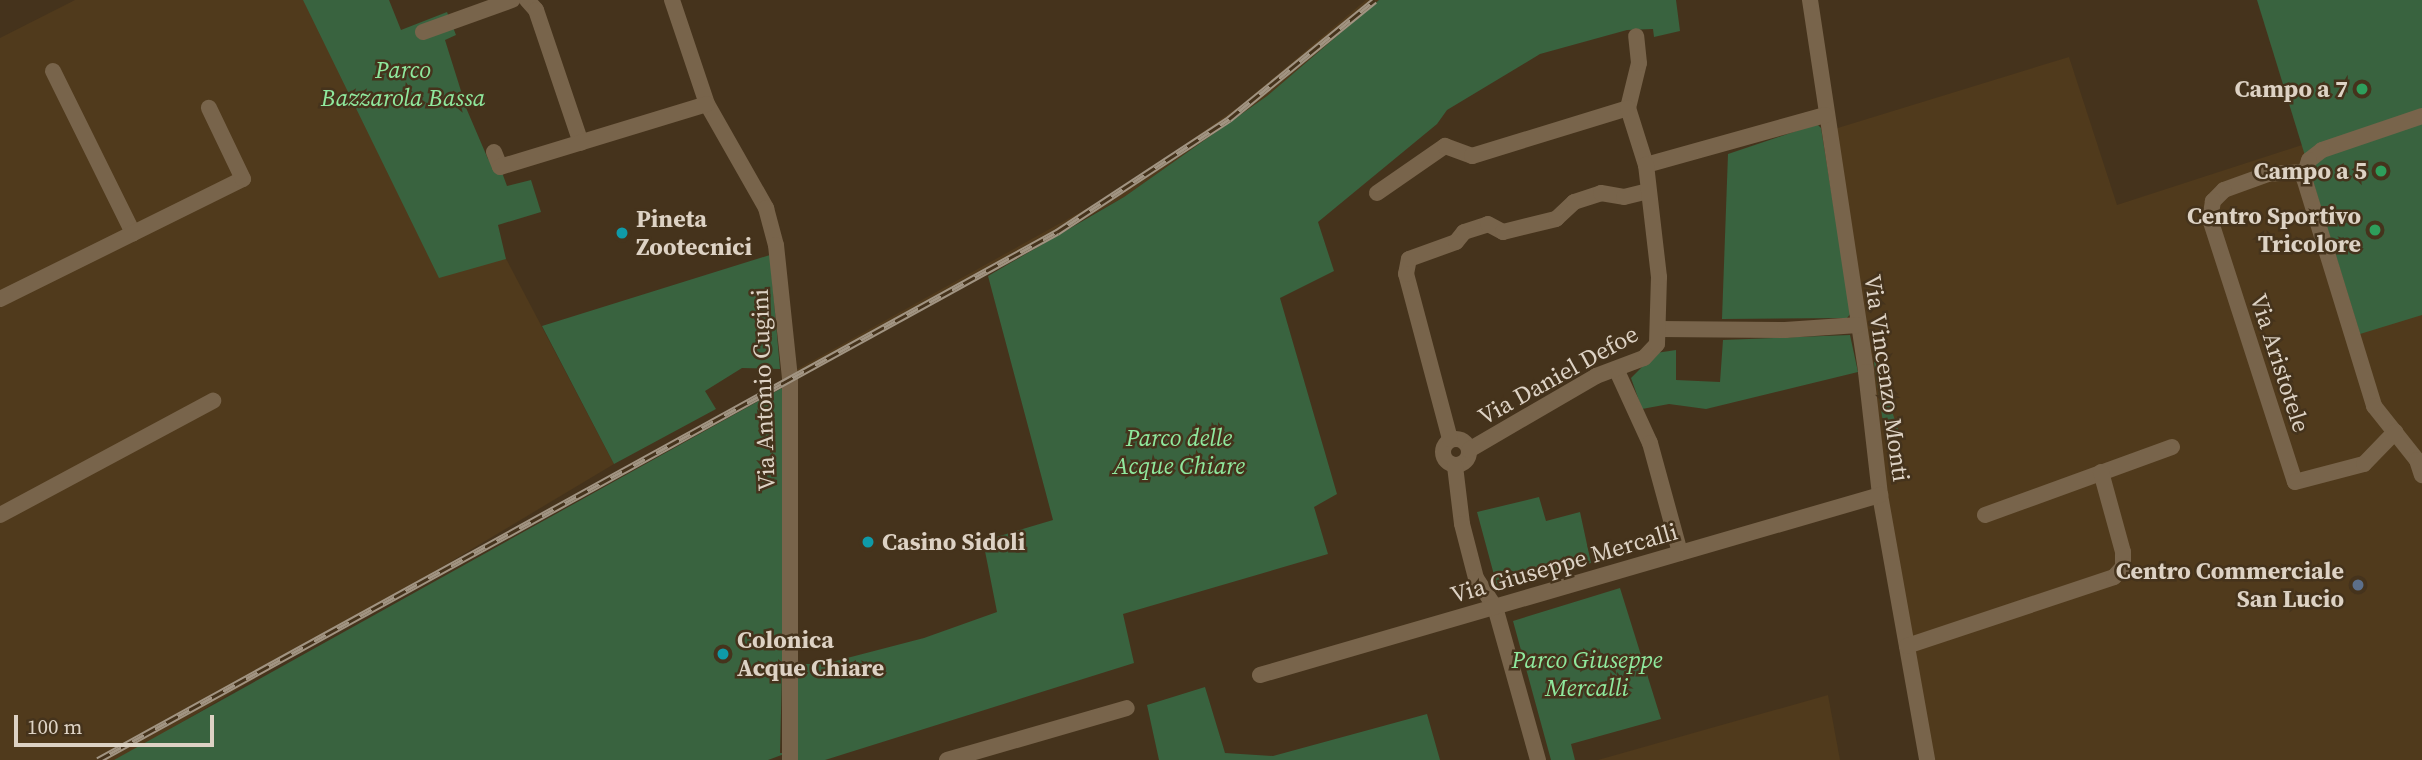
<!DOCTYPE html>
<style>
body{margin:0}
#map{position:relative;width:2422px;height:760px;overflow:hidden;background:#45331c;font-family:"Source Serif 4",serif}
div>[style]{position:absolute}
.built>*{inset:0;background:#503a1c}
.green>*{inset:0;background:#39633f}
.street>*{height:16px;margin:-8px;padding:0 8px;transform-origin:8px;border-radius:8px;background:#78644b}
.street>.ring{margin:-8px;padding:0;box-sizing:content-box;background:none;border:16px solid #78644b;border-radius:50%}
.rail>*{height:7px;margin-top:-3.5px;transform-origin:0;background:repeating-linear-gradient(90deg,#45331c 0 13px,#a19482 0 26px);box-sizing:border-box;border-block:2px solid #a19482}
.dots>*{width:19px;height:19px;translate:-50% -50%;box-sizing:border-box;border:4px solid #45331c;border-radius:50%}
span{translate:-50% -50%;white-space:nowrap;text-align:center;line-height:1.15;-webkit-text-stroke:5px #45331c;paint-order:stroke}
.park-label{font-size:24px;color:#8fe89d;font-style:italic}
.poi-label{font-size:24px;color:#ddd2c4;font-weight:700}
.right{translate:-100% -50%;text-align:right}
.left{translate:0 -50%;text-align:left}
.street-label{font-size:24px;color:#ddd2c4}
.scale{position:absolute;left:14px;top:715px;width:200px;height:32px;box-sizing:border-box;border:4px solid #ddd2c4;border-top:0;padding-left:9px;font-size:21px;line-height:24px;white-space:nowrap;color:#ddd2c4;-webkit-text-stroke:5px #45331c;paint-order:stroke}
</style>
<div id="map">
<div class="built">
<div style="clip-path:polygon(75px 0,370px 0,614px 464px,119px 760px,0 760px,0 38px)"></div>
<div style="clip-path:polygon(1366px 0,1379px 0,1267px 96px,1124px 197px,795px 380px,796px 370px,1120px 190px,1241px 105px)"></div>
<div style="clip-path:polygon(2263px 0,2422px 0,2422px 760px,1927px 760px,1828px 131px,2069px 57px,2117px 205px,2302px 145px)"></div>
<div style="clip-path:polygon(1828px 695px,1840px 760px,1598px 760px)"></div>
</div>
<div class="green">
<div style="clip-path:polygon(303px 0,389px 0,401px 30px,447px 12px,456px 35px,445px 40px,467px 110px,488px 159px,500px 167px,507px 186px,531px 180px,541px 212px,498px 225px,506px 259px,439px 278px)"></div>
<div style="clip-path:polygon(1379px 0,1676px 0,1680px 31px,1654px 37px,1653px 29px,1627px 30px,1540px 54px,1447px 110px,1437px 124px,1318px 222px,1334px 271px,1280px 298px,1337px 494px,1314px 507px,1328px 554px,1123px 614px,1134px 663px,825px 760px,792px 760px,793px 664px,824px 664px,924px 638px,997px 612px,983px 541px,1053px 520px,988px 276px,1124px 197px,1267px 96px)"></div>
<div style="clip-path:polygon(2257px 0,2422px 0,2422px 315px,2360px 334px)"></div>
<div style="clip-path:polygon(1817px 124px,1821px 128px,1851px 313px,1847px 318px,1722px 319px,1728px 154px)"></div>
<div style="clip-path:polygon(770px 255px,780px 369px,742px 368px,705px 391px,716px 409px,614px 464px,542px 326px)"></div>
<div style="clip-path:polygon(1850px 335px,1858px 372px,1706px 409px,1669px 404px,1642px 409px,1631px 378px,1656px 353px,1676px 350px,1676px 380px,1720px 382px,1723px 340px)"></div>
<div style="clip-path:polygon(1875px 361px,1899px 432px,1885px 436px,1874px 362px)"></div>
<div style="clip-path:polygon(782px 388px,785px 551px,780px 753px,787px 753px,768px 760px,114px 760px)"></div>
<div style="clip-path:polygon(1539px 497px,1546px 521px,1580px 512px,1591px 563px,1497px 586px,1477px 512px)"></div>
<div style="clip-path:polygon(1620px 588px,1661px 719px,1571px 744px,1575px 760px,1551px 760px,1513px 621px)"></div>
<div style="clip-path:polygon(1205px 687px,1225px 753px,1273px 756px,1427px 714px,1440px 760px,1159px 760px,1147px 705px)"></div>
</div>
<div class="street">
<div style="left:527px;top:0;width:13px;rotate:48deg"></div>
<div style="left:536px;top:10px;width:140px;rotate:71.3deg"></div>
<div style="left:672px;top:0;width:110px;rotate:71.4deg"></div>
<div style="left:707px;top:104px;width:120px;rotate:60.4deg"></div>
<div style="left:766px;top:208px;width:38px;rotate:75deg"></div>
<div style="left:776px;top:245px;width:134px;rotate:84deg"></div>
<div style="left:790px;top:378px;width:382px;rotate:90deg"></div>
<div style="left:1810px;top:0;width:376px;rotate:81.4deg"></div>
<div style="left:1866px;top:372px;width:124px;rotate:83.5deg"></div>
<div style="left:1880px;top:495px;width:269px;rotate:79.9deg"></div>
<div style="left:423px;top:32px;width:95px;rotate:-19.8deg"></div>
<div style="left:53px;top:71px;width:181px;rotate:63.7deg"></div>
<div style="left:1628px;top:108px;width:46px;rotate:-76.3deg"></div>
<div style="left:1639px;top:63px;width:27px;rotate:-96deg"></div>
<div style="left:2422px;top:116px;width:106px;rotate:161.2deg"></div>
<div style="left:2322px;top:150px;width:16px;rotate:142deg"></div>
<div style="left:2309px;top:160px;width:19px;rotate:106deg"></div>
<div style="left:2304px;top:178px;width:239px;rotate:72.9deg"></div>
<div style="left:2374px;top:406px;width:69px;rotate:51.5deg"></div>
<div style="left:2417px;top:460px;width:16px;rotate:72deg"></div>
<div style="left:494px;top:152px;width:16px;rotate:68deg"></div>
<div style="left:500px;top:167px;width:216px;rotate:-16.9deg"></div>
<div style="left:2304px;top:172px;width:36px;rotate:177deg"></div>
<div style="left:2268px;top:174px;width:47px;rotate:160deg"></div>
<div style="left:2224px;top:190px;width:16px;rotate:135deg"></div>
<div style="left:2213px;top:201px;width:18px;rotate:99deg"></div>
<div style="left:2210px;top:219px;width:276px;rotate:72.1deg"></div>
<div style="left:2295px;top:482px;width:71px;rotate:-14.6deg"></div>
<div style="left:2364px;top:464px;width:45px;rotate:-45.9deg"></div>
<div style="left:1377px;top:193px;width:83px;rotate:-34.7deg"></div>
<div style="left:1445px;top:146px;width:29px;rotate:20deg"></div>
<div style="left:1472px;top:156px;width:163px;rotate:-17.1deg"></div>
<div style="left:1628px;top:108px;width:60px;rotate:72.5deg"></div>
<div style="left:1646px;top:165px;width:186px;rotate:-15.6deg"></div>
<div style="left:0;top:299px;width:271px;rotate:-26.3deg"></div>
<div style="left:243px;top:179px;width:79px;rotate:-115.6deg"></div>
<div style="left:1659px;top:329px;width:126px;rotate:0.5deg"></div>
<div style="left:1785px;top:330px;width:73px;rotate:-3.9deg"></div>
<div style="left:1617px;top:371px;width:79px;rotate:65.4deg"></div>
<div style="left:1650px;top:443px;width:114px;rotate:74.7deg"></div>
<div class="ring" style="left:1443px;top:439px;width:10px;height:10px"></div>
<div style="left:1450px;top:439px;width:171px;rotate:-104.9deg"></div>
<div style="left:1406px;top:274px;width:15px;rotate:-79deg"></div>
<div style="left:1409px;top:259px;width:50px;rotate:-19.9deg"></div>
<div style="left:1456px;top:242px;width:13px;rotate:-51deg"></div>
<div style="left:1464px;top:232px;width:25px;rotate:-18deg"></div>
<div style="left:1488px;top:224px;width:17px;rotate:28deg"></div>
<div style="left:1503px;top:232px;width:55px;rotate:-13.8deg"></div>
<div style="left:1556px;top:219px;width:25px;rotate:-43deg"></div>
<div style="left:1574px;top:202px;width:28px;rotate:-18deg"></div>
<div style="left:1601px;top:193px;width:23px;rotate:10deg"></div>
<div style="left:1624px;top:197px;width:25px;rotate:-14deg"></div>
<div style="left:1469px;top:450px;width:147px;rotate:-30.2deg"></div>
<div style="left:1596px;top:376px;width:51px;rotate:-20.6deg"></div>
<div style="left:1644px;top:358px;width:19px;rotate:-47deg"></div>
<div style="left:1657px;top:344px;width:67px;rotate:-88.3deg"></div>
<div style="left:1659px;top:277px;width:113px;rotate:-96.6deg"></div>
<div style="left:1455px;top:466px;width:58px;rotate:83.1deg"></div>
<div style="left:1462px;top:524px;width:56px;rotate:75.5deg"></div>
<div style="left:1476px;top:578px;width:35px;rotate:57deg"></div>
<div style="left:1495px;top:607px;width:159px;rotate:74.3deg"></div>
<div style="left:0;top:515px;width:242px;rotate:-28.2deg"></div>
<div style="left:1985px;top:515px;width:199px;rotate:-20deg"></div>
<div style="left:1907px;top:646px;width:218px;rotate:-18.4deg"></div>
<div style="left:2114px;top:577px;width:13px;rotate:-48deg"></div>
<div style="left:2123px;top:567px;width:15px;rotate:-90deg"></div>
<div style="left:2123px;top:552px;width:83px;rotate:-105.4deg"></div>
<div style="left:1260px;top:675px;width:646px;rotate:-16.19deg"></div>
<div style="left:947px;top:760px;width:187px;rotate:-16.1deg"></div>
</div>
<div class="rail">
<div style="left:98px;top:760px;width:1095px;rotate:-28.84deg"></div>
<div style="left:1057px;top:232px;width:206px;rotate:-33.3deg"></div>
<div style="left:1229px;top:119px;width:188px;rotate:-39.2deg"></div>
</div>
<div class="dots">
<div style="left:2362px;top:89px;background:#2e9e5b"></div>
<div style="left:2381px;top:171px;background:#2e9e5b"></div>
<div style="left:2375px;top:230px;background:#2e9e5b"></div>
<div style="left:622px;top:233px;background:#0f9aa8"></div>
<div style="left:868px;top:542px;background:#0f9aa8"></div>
<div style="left:2358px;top:585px;background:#5c6f8a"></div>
<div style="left:723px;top:654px;background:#0f9aa8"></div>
</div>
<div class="park-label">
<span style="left:403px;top:84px">Parco<br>Bazzarola Bassa</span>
<span style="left:1179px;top:452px">Parco delle<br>Acque Chiare</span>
<span style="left:1587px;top:674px">Parco Giuseppe<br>Mercalli</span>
</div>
<div class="poi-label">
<span class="right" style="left:2348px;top:89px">Campo a 7</span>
<span class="right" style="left:2367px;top:171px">Campo a 5</span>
<span class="right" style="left:2361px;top:230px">Centro Sportivo<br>Tricolore</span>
<span class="left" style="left:636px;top:233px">Pineta<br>Zootecnici</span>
<span class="left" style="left:882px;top:542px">Casino Sidoli</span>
<span class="right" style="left:2344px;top:585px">Centro Commerciale<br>San Lucio</span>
<span class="left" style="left:737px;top:654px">Colonica<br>Acque Chiare</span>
</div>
<div class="street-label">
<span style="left:2280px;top:363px;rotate:72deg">Via Aristotele</span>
<span style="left:1558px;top:375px;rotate:-29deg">Via Daniel Defoe</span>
<span style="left:1887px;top:378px;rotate:82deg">Via Vincenzo Monti</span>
<span style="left:763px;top:390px;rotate:-92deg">Via Antonio Cugini</span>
<span style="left:1564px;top:563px;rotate:-16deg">Via Giuseppe Mercalli</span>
</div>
<div class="scale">100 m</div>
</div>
